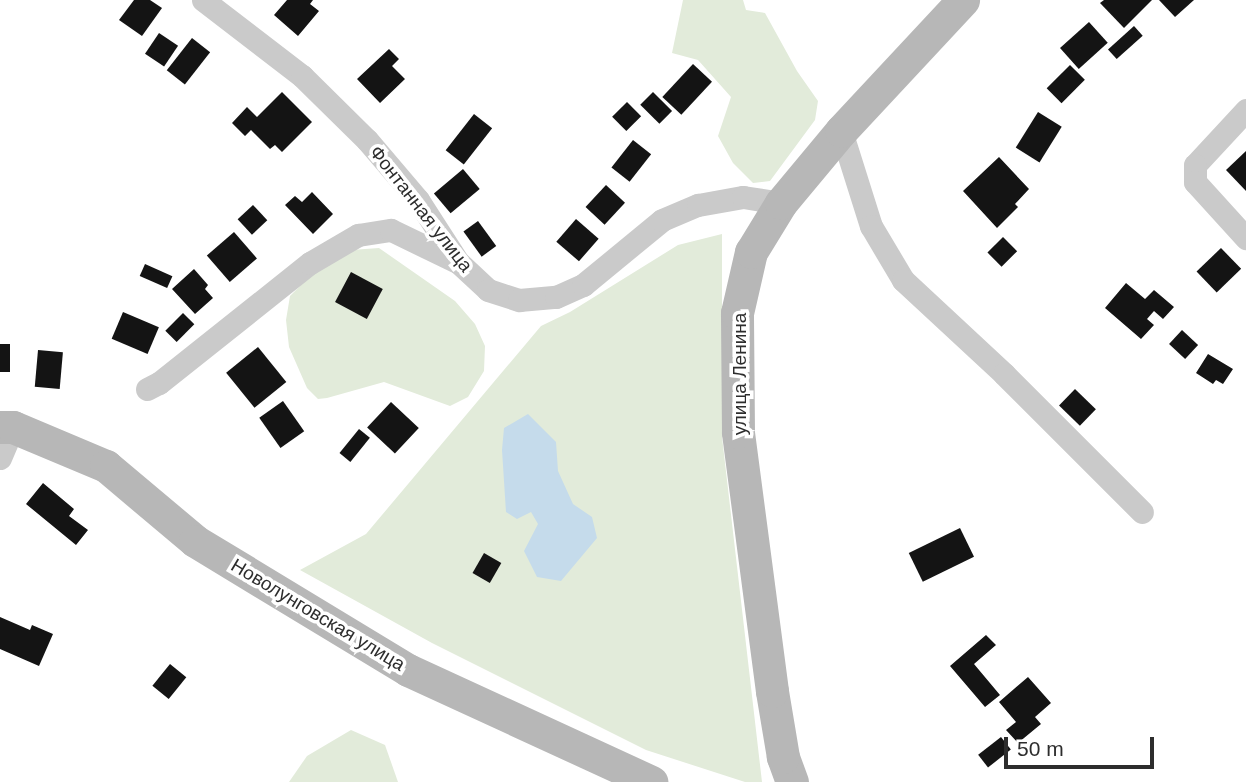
<!DOCTYPE html>
<meta charset="utf-8">
<style>
body{margin:0}
#map{position:relative;width:1246px;height:782px;overflow:hidden;background:#fff;font-family:Helvetica,sans-serif}
div>[style]{position:absolute}
.green>*{inset:0;background:#e2ebda}
.water>*{inset:0;background:#c5dbeb}
.building>*{inset:0;background:#141414;transform-origin:0 0}
.street>*{height:23px;margin:-11.5px;padding:0 11.5px;transform-origin:11.5px;border-radius:11.5px;background:#cacaca}
.secondary>*{height:33px;margin:-16.5px;padding:0 16.5px;transform-origin:16.5px;border-radius:16.5px;background:#b7b7b7}
span{translate:-50% -50%;white-space:nowrap;text-align:center;line-height:1.15;-webkit-text-stroke:7px #fff;paint-order:stroke}
.street-label{font-size:19px;color:#2d2d2d}
.scale{position:absolute;left:1004px;top:737px;width:150px;height:32px;box-sizing:border-box;border:4px solid #2d2d2d;border-top:0;padding-left:9px;font-size:21px;line-height:24px;white-space:nowrap;color:#2d2d2d;-webkit-text-stroke:5px #fff;paint-order:stroke}
</style>
<div id="map">
<div class="green">
<div style="clip-path:polygon(683px 0,743px 0,746px 10px,765px 13px,797px 71px,818px 101px,815px 120px,770px 181px,753px 183px,733px 163px,718px 136px,731px 97px,698px 60px,672px 53px)"></div>
<div style="clip-path:polygon(722px 234px,722px 437px,762px 782px,745px 782px,646px 750px,432px 643px,300px 570px,366px 534px,541px 326px,570px 312px,678px 245px)"></div>
<div style="clip-path:polygon(379px 248px,455px 301px,475px 324px,485px 346px,484px 371px,468px 397px,450px 406px,384px 382px,327px 398px,318px 399px,307px 388px,289px 347px,286px 320px,290px 296px,307px 279px,351px 250px)"></div>
<div style="clip-path:polygon(351px 730px,385px 745px,398px 782px,289px 782px,307px 756px)"></div>
</div>
<div class="water">
<div style="clip-path:polygon(528px 414px,556px 442px,558px 471px,573px 504px,592px 517px,597px 538px,561px 581px,537px 577px,524px 551px,538px 524px,531px 512px,517px 519px,506px 512px,502px 450px,504px 428px)"></div>
</div>
<div class="building">
<div style="clip-path:polygon(134px 0,150px 0,162px 8px,142px 36px,119px 20px)"></div>
<div style="clip-path:polygon(287px 0,313px 0,310px 4px,319px 11px,298px 36px,274px 15px)"></div>
<div style="clip-path:polygon(1104px 0,1152px 0,1124px 28px,1100px 3px)"></div>
<div style="clip-path:polygon(1159px 0,1194px 0,1175px 17px)"></div>
<div style="left:1089px;top:22px;width:28px;height:39px;rotate:48deg"></div>
<div style="left:1134px;top:26px;width:13px;height:35px;rotate:48deg"></div>
<div style="left:159px;top:33px;width:23px;height:25px;rotate:34deg"></div>
<div style="left:192px;top:38px;width:23px;height:41px;rotate:38deg"></div>
<div style="clip-path:polygon(389px 49px,399px 59px,392px 66px,405px 79px,380px 103px,357px 79px)"></div>
<div style="left:693px;top:64px;width:26px;height:45px;rotate:43deg"></div>
<div style="left:1070px;top:65px;width:21px;height:33px;rotate:45deg"></div>
<div style="clip-path:polygon(282px 92px,312px 122px,282px 152px,275px 145px,270px 149px,251px 130px,245px 136px,232px 123px,247px 107px,257px 117px)"></div>
<div style="left:653px;top:92px;width:27px;height:18px;rotate:45deg"></div>
<div style="left:627px;top:102px;width:20px;height:21px;rotate:45deg"></div>
<div style="left:1038px;top:112px;width:28px;height:42px;rotate:32deg"></div>
<div style="left:474px;top:114px;width:23px;height:46px;rotate:38deg"></div>
<div style="left:633px;top:140px;width:23px;height:35px;rotate:38deg"></div>
<div style="clip-path:polygon(1246px 151px,1246px 191px,1226px 170px)"></div>
<div style="clip-path:polygon(999px 157px,1029px 189px,1015px 204px,1018px 207px,997px 228px,963px 191px)"></div>
<div style="left:463px;top:169px;width:26px;height:38px;rotate:50deg"></div>
<div style="left:606px;top:185px;width:26px;height:30px;rotate:43deg"></div>
<div style="clip-path:polygon(312px 192px,333px 214px,313px 234px,285px 205px,295px 196px,302px 202px)"></div>
<div style="left:253px;top:205px;width:21px;height:21px;rotate:47deg"></div>
<div style="left:576px;top:219px;width:30px;height:30px;rotate:41deg"></div>
<div style="left:478px;top:221px;width:31px;height:18px;rotate:54deg"></div>
<div style="left:234px;top:232px;width:35px;height:36px;rotate:49deg"></div>
<div style="left:1003px;top:237px;width:20px;height:22px;rotate:45deg"></div>
<div style="left:1221px;top:248px;width:29px;height:34px;rotate:46deg"></div>
<div style="left:145px;top:264px;width:30px;height:13px;rotate:24deg"></div>
<div style="clip-path:polygon(194px 269px,208px 285px,205px 289px,213px 298px,195px 314px,172px 289px)"></div>
<div style="left:351px;top:272px;width:36px;height:34px;rotate:28deg"></div>
<div style="clip-path:polygon(1126px 283px,1145px 299px,1154px 290px,1174px 307px,1163px 319px,1154px 311px,1147px 319px,1154px 325px,1141px 339px,1105px 308px)"></div>
<div style="left:123px;top:312px;width:39px;height:29px;rotate:23deg"></div>
<div style="left:183px;top:313px;width:16px;height:25px;rotate:45deg"></div>
<div style="left:1182px;top:330px;width:22px;height:19px;rotate:43deg"></div>
<div style="left:0;top:344px;width:10px;height:28px"></div>
<div style="left:258px;top:347px;width:45px;height:41px;rotate:51deg"></div>
<div style="left:38px;top:350px;width:25px;height:37px;rotate:5deg"></div>
<div style="clip-path:polygon(1208px 354px,1233px 369px,1223px 384px,1216px 380px,1213px 384px,1196px 373px)"></div>
<div style="left:1075px;top:389px;width:29px;height:23px;rotate:44deg"></div>
<div style="left:283px;top:401px;width:37px;height:29px;rotate:55deg"></div>
<div style="left:391px;top:402px;width:38px;height:35px;rotate:43deg"></div>
<div style="left:359px;top:429px;width:14px;height:31px;rotate:39deg"></div>
<div style="clip-path:polygon(43px 483px,74px 509px,69px 516px,88px 530px,76px 545px,26px 504px)"></div>
<div style="left:960px;top:528px;width:32px;height:57px;rotate:64deg"></div>
<div style="left:484px;top:553px;width:20px;height:23px;rotate:30deg"></div>
<div style="clip-path:polygon(0 617px,30px 630px,32px 625px,53px 634px,39px 666px,0 649px)"></div>
<div style="clip-path:polygon(986px 635px,996px 645px,974px 664px,1000px 695px,985px 707px,950px 666px)"></div>
<div style="left:170px;top:664px;width:21px;height:28px;rotate:39deg"></div>
<div style="clip-path:polygon(1028px 677px,1051px 703px,1035px 717px,1041px 724px,1018px 743px,1006px 730px,1016px 722px,999px 702px)"></div>
<div style="left:1001px;top:737px;width:16px;height:29px;rotate:52deg"></div>
</div>
<div class="street">
<div style="left:203px;top:0;width:125px;rotate:37.5deg"></div>
<div style="left:302px;top:76px;width:91px;rotate:44.6deg"></div>
<div style="left:367px;top:140px;width:79px;rotate:49.6deg"></div>
<div style="left:418px;top:200px;width:74px;rotate:57.2deg"></div>
<div style="left:458px;top:262px;width:41px;rotate:43deg"></div>
<div style="left:488px;top:290px;width:33px;rotate:18deg"></div>
<div style="left:519px;top:300px;width:37px;rotate:-5deg"></div>
<div style="left:556px;top:297px;width:30px;rotate:-24deg"></div>
<div style="left:583px;top:285px;width:102px;rotate:-39.4deg"></div>
<div style="left:662px;top:220px;width:39px;rotate:-23deg"></div>
<div style="left:698px;top:205px;width:46px;rotate:-10.1deg"></div>
<div style="left:743px;top:197px;width:38px;rotate:9deg"></div>
<div style="left:1246px;top:110px;width:75px;rotate:132.8deg"></div>
<div style="left:1195px;top:165px;width:17px;rotate:90deg"></div>
<div style="left:1195px;top:182px;width:76px;rotate:47.7deg"></div>
<div style="left:841px;top:131px;width:100px;rotate:72.5deg"></div>
<div style="left:871px;top:226px;width:63px;rotate:59.3deg"></div>
<div style="left:903px;top:280px;width:138px;rotate:42.9deg"></div>
<div style="left:1004px;top:374px;width:195px;rotate:45deg"></div>
<div style="left:147px;top:389px;width:13px;rotate:-27deg"></div>
<div style="left:159px;top:383px;width:193px;rotate:-38.5deg"></div>
<div style="left:310px;top:263px;width:56px;rotate:-30.3deg"></div>
<div style="left:358px;top:235px;width:33px;rotate:-9deg"></div>
<div style="left:391px;top:230px;width:71px;rotate:25.8deg"></div>
<div style="left:0;top:458px;width:34px;rotate:-67deg"></div>
</div>
<div class="secondary">
<div style="left:0;top:427px;width:13px"></div>
<div style="left:13px;top:427px;width:101px;rotate:22.8deg"></div>
<div style="left:106px;top:466px;width:116px;rotate:40.1deg"></div>
<div style="left:195px;top:541px;width:249px;rotate:31.2deg"></div>
<div style="left:408px;top:670px;width:268px;rotate:24.7deg"></div>
<div style="left:792px;top:782px;width:27px;rotate:-110deg"></div>
<div style="left:783px;top:757px;width:67px;rotate:-99.5deg"></div>
<div style="left:772px;top:691px;width:261px;rotate:-97.5deg"></div>
<div style="left:738px;top:432px;width:119px;rotate:-90.5deg"></div>
<div style="left:737px;top:313px;width:63px;rotate:-77.1deg"></div>
<div style="left:751px;top:252px;width:57px;rotate:-58.5deg"></div>
<div style="left:781px;top:203px;width:94px;rotate:-50.2deg"></div>
<div style="left:841px;top:131px;width:179px;rotate:-47deg"></div>
</div>
<div class="street-label">
<span style="left:421px;top:209px;rotate:52deg">Фонтанная улица</span>
<span style="left:740px;top:374px;rotate:-90deg">улица Ленина</span>
<span style="left:318px;top:615px;rotate:31deg">Новолунговская улица</span>
</div>
<div class="scale">50 m</div>
</div>
